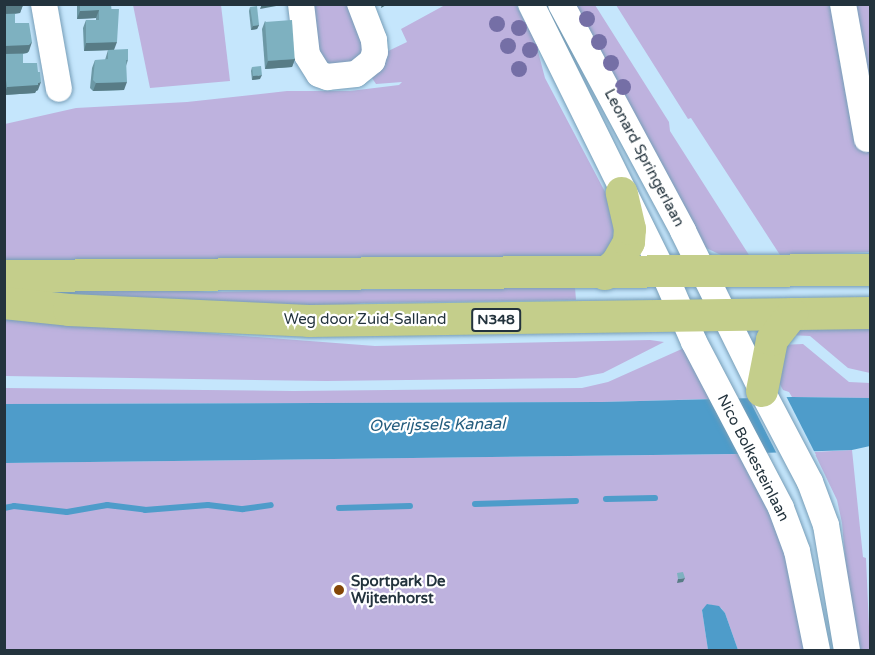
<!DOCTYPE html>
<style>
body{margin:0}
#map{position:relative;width:875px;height:655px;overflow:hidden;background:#c5e6fc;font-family:"Varela Round",sans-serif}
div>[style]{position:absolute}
.green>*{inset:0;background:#beb2de}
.water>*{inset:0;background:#4e9cca}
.pier>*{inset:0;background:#c5e6fc}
.stream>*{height:6px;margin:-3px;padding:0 3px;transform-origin:3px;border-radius:3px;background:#4e9cca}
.roads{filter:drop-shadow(0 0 2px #769db7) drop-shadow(0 0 2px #769db7)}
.minor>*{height:26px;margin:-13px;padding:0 13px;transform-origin:13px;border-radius:13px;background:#fff}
.major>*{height:32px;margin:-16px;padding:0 16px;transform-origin:16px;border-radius:16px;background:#c4ce8b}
.trees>*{width:16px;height:16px;margin:-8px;border-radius:50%;background:#756fa6}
.wall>*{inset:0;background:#6c98a5}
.shaded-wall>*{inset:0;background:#587c86}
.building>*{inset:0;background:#7eb1c0;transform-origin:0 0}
.dots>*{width:16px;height:16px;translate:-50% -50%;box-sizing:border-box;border:3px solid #fff;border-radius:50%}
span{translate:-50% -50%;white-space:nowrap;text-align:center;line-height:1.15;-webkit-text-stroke:4.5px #fff;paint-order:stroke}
.shield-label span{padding:2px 4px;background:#fff;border:2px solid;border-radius:4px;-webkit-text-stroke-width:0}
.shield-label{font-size:14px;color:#23333d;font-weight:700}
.street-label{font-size:15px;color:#23333d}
.poi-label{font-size:15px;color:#23333d;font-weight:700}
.left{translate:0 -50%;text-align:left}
.water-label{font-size:16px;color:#245d7e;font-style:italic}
.frame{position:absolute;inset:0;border:6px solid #23333d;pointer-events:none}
</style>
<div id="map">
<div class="green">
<div style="clip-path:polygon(133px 5px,221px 5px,230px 81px,150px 88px)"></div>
<div style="clip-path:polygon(308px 5px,353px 5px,363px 24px,364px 56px,344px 70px,317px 59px)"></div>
<div style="clip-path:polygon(445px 5px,516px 5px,535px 40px,545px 78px,622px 224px,609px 262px,5px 272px,5px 124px,76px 108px,187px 102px,287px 91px,350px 91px,399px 85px,402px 82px,376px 84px,372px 78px,382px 65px,384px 53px,407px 42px,401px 29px)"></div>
<div style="clip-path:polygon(567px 5px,595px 5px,669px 122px,670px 131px,749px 255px,721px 255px,704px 247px)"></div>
<div style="clip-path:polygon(616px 5px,838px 5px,870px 147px,870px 252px,780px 255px,691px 118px,688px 119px)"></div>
<div style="clip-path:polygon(849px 5px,870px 5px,870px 122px)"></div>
<div style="clip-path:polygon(122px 284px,208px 292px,575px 287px,576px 300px,362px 303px,269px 313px,44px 297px,44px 285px)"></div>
<div style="clip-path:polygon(5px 313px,88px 324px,375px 346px,650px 340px,664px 342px,603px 373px,576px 378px,326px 381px,5px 376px)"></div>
<div style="clip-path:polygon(870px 327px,870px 373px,848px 368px,810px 336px,790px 335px,795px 329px)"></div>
<div style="clip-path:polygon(803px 344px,849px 382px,870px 383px,870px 398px,792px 397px,789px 392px,783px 390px,776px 377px,779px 345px)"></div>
<div style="clip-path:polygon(684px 348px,711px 399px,602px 402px,5px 404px,4px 388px,293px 391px,582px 388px,608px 382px)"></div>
<div style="clip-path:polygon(852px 450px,863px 557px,866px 558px,870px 650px,853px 650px,842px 523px,837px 500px,814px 452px)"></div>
<div style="clip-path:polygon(740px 454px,783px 533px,810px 650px,738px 650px,725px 613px,721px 608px,708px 604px,702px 610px,708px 650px,5px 650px,4px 463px)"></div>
</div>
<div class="water">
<div style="clip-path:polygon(792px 397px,870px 398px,870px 446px,852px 450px,734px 454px,5px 463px,4px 404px,602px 402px)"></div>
<div style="clip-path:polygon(707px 604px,719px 606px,725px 613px,738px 650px,708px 650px,702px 610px)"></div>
</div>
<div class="pier">
<div style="clip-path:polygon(785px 394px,816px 455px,778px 456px,747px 395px)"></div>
</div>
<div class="stream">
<div style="left:606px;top:499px;width:49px;rotate:-1.2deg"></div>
<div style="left:475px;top:504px;width:101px;rotate:-1.7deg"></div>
<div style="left:4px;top:508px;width:10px;rotate:-11deg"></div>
<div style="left:14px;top:506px;width:53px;rotate:6.5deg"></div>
<div style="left:67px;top:512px;width:41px;rotate:-9.9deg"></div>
<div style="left:107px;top:505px;width:38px;rotate:7deg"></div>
<div style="left:145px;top:510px;width:63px;rotate:-4.5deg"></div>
<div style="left:208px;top:505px;width:35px;rotate:7deg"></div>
<div style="left:243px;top:509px;width:28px;rotate:-8deg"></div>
<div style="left:339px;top:508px;width:71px;rotate:-1.6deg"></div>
</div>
<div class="roads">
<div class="minor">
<div style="left:44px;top:4px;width:86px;rotate:80deg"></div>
<div style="left:301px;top:4px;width:51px;rotate:83.3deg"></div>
<div style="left:307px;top:55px;width:22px;rotate:58deg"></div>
<div style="left:319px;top:74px;width:9px;rotate:21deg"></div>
<div style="left:327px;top:77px;width:29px;rotate:-6deg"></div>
<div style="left:356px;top:74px;width:21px;rotate:-39deg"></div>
<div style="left:372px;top:61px;width:9px;rotate:-72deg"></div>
<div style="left:375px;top:52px;width:12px;rotate:-95deg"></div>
<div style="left:374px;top:40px;width:39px;rotate:-111deg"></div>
<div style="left:531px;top:4px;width:300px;rotate:63.7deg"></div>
<div style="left:664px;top:273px;width:75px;rotate:66.5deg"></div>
<div style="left:694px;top:342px;width:187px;rotate:62.3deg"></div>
<div style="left:781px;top:508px;width:46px;rotate:69.6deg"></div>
<div style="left:797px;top:551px;width:101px;rotate:78.6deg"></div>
<div style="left:561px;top:4px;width:258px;rotate:61.7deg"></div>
<div style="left:683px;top:231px;width:178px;rotate:63.7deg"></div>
<div style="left:762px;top:391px;width:103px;rotate:62.2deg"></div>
<div style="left:810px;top:482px;width:46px;rotate:69.6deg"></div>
<div style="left:826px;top:525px;width:127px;rotate:80.5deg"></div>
<div style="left:843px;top:4px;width:137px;rotate:79.9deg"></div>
</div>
<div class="major">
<div style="left:605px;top:274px;width:16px;rotate:-43deg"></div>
<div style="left:617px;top:263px;width:24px;rotate:-60deg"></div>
<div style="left:629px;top:242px;width:13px;rotate:-86deg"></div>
<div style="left:630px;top:229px;width:37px;rotate:-103deg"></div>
<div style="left:4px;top:276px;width:866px;rotate:-0.4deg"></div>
<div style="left:4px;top:303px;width:65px;rotate:6.1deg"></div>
<div style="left:69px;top:310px;width:240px;rotate:2.6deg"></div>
<div style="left:309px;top:321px;width:561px;rotate:-0.82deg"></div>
<div style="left:762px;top:391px;width:52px;rotate:-78.9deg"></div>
<div style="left:772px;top:340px;width:33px;rotate:-52deg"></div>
</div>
</div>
<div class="trees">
<div style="left:587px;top:19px"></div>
<div style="left:497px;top:24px"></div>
<div style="left:519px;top:28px"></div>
<div style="left:599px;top:42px"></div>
<div style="left:508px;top:46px"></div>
<div style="left:530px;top:50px"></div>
<div style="left:611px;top:63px"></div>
<div style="left:519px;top:69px"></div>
<div style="left:623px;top:87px"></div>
</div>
<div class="wall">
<div style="clip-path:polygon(4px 4px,23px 5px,20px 13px,15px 14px,15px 23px,29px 51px,27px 53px,23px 54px,23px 63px,38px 90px,36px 91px,35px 93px,4px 95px)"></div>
<div style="clip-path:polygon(77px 4px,111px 4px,114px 50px,128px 60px,126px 66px,124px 90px,93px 91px,90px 88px,92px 68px,95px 60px,105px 60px,108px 50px,84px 51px,83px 28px,86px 20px,96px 20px,96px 18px,77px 19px)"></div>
<div style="clip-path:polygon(250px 7px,259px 25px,257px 29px,251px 30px,249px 11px)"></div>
<div style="clip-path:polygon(265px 21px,295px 59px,292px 67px,265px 69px,262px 29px)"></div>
<div style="clip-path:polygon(252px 67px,260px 79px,252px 80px,251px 71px)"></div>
</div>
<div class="shaded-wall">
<div style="clip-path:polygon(262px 4px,287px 4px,260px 9px)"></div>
<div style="clip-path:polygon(382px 4px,388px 4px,381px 8px)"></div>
<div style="clip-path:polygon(23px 5px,20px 13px,4px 14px,4px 6px)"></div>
<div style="clip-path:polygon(99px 10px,96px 18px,77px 19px,80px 11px)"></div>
<div style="clip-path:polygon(259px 25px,257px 29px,251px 30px,253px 26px)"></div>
<div style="clip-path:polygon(32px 42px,29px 51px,27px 53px,4px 54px,4px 46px)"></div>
<div style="clip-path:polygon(117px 42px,114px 50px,84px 51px,86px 43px)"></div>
<div style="clip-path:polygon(295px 59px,292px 67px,265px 69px,268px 61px)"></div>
<div style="clip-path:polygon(262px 75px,260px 79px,252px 80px,253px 76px)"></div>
<div style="clip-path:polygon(41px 82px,38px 90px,36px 91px,35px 93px,4px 95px,7px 87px)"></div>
<div style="clip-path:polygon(127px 82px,124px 90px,93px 91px,96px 83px)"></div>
<div style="clip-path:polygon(685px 578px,683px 582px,677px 583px,678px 579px)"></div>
</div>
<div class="building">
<div style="clip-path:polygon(4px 4px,23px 4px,23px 5px,4px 6px)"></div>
<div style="clip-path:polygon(80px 4px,111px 4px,111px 9px,119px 9px,117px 42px,86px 43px,86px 20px,99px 20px,99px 10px,80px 11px)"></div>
<div style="clip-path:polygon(257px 6px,259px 25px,253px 26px,250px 7px)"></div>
<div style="clip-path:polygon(4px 14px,15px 14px,15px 23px,29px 23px,32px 42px,29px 45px,4px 46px)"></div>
<div style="left:292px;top:20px;width:39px;height:27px;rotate:86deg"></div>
<div style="clip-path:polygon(128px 49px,128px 60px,126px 60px,127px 82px,96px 83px,93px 80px,95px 60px,108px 59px,108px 50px)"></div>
<div style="clip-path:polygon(4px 54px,23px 54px,23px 63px,37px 63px,38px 72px,40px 72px,41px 82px,38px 83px,38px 85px,7px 87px,4px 67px)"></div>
<div style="left:261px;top:66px;width:9px;height:9px;rotate:84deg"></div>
<div style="clip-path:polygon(683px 572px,685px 578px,678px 579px,677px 573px)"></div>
</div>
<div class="dots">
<div style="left:339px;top:590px;background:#844607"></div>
</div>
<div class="shield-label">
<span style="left:496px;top:320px">N348</span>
</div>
<div class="street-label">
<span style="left:644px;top:158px;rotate:62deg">Leonard Springerlaan</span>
<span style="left:365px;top:320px">Weg door Zuid-Salland</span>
<span style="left:753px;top:458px;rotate:63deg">Nico Bolkesteinlaan</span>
</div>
<div class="poi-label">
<span class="left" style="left:351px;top:590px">Sportpark De<br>Wijtenhorst</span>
</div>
<div class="water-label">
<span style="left:437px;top:425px;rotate:-1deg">Overijssels Kanaal</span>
</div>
<div class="frame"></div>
</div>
